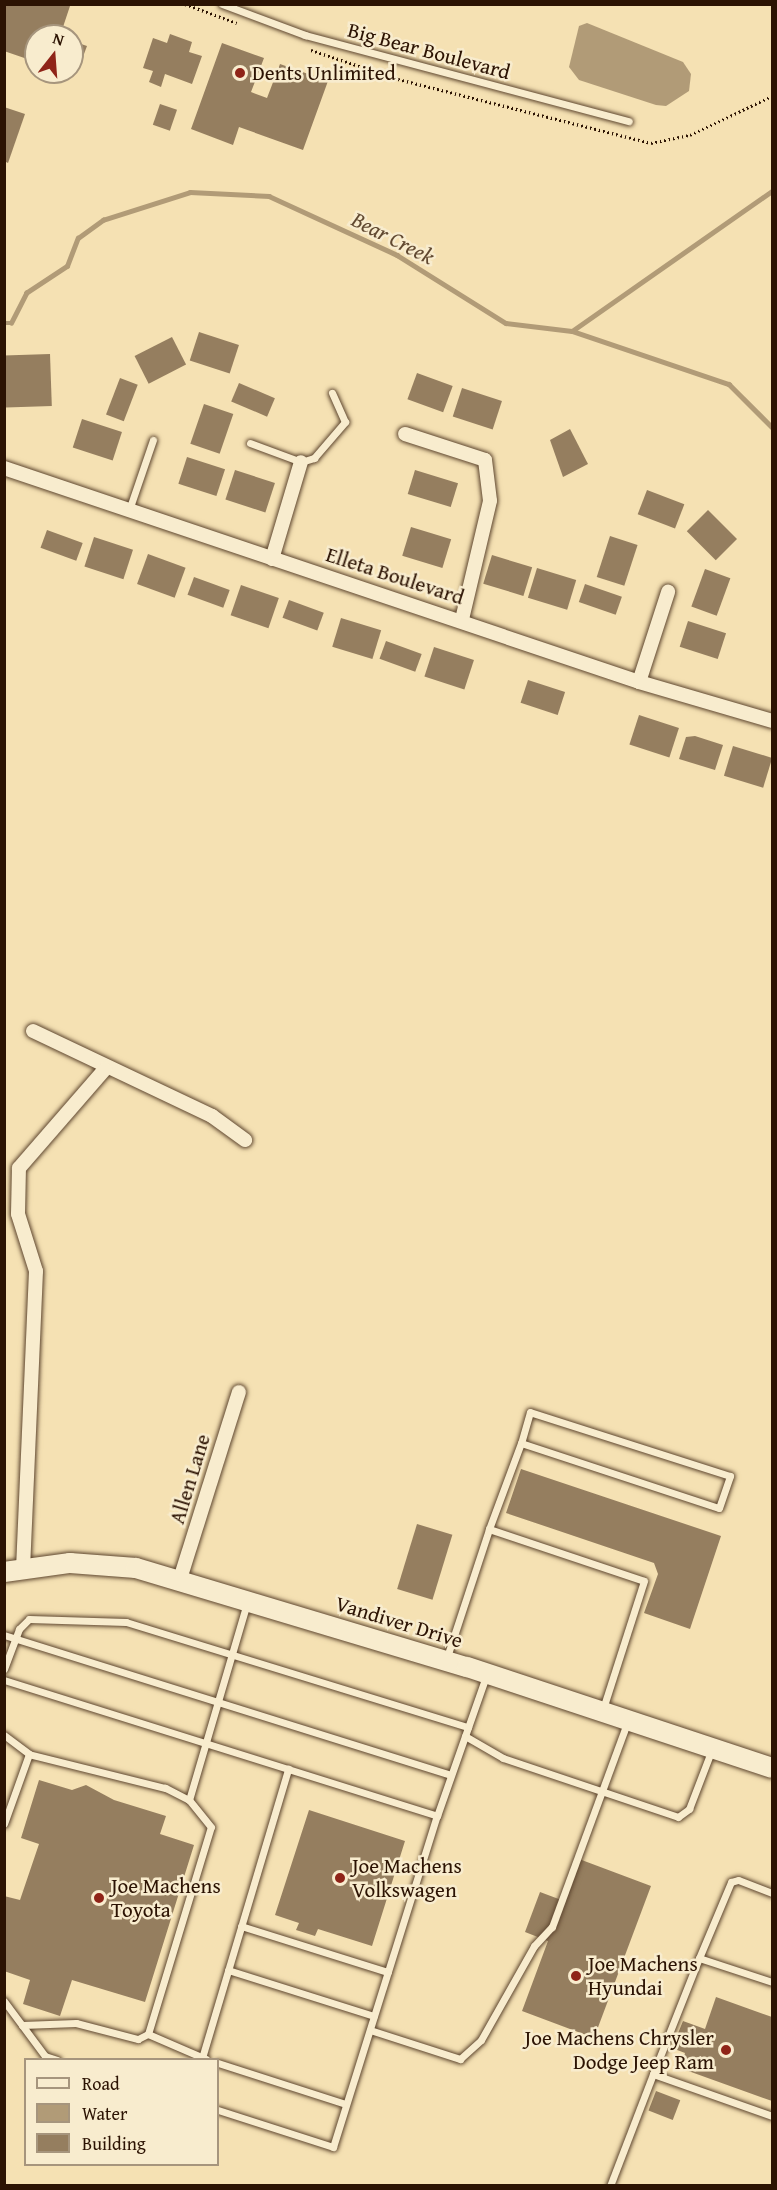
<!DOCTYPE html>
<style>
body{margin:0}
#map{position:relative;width:777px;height:2190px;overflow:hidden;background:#f5e1b3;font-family:"Gentium Book Plus",serif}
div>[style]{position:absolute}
.water>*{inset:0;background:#b19b77}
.stream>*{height:4.5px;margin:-2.25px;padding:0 2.25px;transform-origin:2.25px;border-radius:2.25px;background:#b19b77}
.building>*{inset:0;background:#957e5f;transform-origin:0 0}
.path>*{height:3px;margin-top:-1.5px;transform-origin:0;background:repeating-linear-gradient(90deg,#2c1303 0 1.5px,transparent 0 4.5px)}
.roads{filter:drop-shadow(0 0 2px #5e462f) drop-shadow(0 0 2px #5e462f)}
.service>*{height:7px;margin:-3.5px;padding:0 3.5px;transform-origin:3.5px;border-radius:3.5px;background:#f8ecce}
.minor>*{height:14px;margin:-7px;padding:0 7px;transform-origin:7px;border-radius:7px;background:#f8ecce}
.secondary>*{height:20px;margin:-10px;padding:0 10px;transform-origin:10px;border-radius:10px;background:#f8ecce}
.dots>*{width:16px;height:16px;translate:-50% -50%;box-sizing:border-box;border:3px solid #f8ecce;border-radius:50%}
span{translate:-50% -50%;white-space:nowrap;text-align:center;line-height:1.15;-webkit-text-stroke:5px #f8ecce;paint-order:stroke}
.street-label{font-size:21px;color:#2c1303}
.poi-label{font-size:21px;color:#2c1303}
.left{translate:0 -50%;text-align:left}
.right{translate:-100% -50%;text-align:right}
.water-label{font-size:22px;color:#614931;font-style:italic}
.frame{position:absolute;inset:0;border:6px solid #2c1303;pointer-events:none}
.legend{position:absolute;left:24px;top:2058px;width:195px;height:108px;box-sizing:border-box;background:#f8ecce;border:2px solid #a6957d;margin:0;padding:8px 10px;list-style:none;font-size:18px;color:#2c1303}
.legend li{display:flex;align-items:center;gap:12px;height:30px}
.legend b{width:30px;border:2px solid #a6957d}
.north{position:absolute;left:24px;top:24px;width:60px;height:60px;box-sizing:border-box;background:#f8ecce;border:2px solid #a6957d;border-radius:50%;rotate:17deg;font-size:16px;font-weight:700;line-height:24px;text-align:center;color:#2c1303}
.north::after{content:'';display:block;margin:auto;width:21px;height:27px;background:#8f2418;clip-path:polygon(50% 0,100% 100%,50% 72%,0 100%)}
</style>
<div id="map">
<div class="water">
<div style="clip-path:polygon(587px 23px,683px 62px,691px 74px,689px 91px,666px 106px,656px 105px,579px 80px,569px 67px,579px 26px)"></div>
</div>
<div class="stream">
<div style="left:4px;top:323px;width:7px"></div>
<div style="left:11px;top:323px;width:34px;rotate:-63deg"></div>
<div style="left:26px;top:293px;width:49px;rotate:-33.4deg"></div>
<div style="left:67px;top:266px;width:30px;rotate:-69deg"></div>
<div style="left:78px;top:238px;width:31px;rotate:-36deg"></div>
<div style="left:103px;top:220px;width:91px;rotate:-17.8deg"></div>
<div style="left:190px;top:192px;width:79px;rotate:2.9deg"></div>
<div style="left:269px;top:196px;width:141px;rotate:24.7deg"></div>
<div style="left:397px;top:255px;width:128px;rotate:32deg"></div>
<div style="left:506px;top:323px;width:66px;rotate:6.9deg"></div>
<div style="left:572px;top:331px;width:244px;rotate:-35deg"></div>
<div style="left:572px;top:331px;width:166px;rotate:18.7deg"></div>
<div style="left:729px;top:384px;width:61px;rotate:45deg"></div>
</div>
<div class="building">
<div style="clip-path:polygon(4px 4px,70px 6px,60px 36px,36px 36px,36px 62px,4px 51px)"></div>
<div style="clip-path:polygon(170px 34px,192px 42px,189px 52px,202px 56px,192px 84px,165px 74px,161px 87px,149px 82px,153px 71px,143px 68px,153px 38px,167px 43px)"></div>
<div style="clip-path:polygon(72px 41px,87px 46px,78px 70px,72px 67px)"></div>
<div style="clip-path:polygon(222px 43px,264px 58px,251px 92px,267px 98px,280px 64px,328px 81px,303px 150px,239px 127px,233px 145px,191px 129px)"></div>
<div style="left:160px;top:104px;width:18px;height:22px;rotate:19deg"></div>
<div style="clip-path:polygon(4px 107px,25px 114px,8px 163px,4px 161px)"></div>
<div style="left:199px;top:332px;width:42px;height:30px;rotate:18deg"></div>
<div style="left:172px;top:337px;width:31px;height:42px;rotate:63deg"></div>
<div style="left:50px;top:354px;width:52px;height:46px;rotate:88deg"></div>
<div style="left:417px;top:373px;width:38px;height:28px;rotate:20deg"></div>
<div style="left:120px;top:378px;width:19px;height:39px;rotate:21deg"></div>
<div style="left:239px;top:383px;width:39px;height:20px;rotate:23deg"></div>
<div style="left:462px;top:388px;width:42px;height:30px;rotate:18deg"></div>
<div style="left:204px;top:404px;width:31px;height:42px;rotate:19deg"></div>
<div style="left:82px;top:419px;width:42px;height:30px;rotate:18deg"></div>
<div style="clip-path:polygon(570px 429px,588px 464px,563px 477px,550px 440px)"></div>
<div style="left:187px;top:457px;width:40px;height:28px;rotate:18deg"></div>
<div style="left:235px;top:470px;width:42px;height:31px;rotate:18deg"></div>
<div style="left:415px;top:470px;width:45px;height:25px;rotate:17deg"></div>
<div style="left:647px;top:490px;width:40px;height:26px;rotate:21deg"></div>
<div style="left:708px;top:510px;width:41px;height:30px;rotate:45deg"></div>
<div style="left:411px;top:527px;width:42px;height:30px;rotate:17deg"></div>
<div style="left:47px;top:530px;width:38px;height:19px;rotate:20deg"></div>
<div style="left:610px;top:536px;width:29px;height:43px;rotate:18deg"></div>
<div style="left:94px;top:537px;width:41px;height:31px;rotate:18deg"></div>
<div style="left:148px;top:554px;width:40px;height:32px;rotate:20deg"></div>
<div style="left:492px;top:555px;width:42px;height:30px;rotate:17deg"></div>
<div style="left:537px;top:568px;width:41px;height:31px;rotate:17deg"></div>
<div style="left:705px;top:569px;width:27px;height:40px;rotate:20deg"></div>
<div style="left:194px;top:577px;width:38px;height:19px;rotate:20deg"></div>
<div style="left:585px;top:584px;width:39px;height:19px;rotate:19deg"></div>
<div style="left:241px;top:585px;width:40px;height:32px;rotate:19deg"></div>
<div style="left:289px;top:600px;width:37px;height:19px;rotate:20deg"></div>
<div style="left:341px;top:618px;width:42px;height:30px;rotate:17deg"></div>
<div style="left:688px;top:621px;width:40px;height:27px;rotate:18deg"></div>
<div style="left:386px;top:641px;width:38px;height:19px;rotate:20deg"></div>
<div style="left:434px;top:647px;width:42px;height:31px;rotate:18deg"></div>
<div style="left:528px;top:680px;width:39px;height:24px;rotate:18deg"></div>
<div style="left:639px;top:715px;width:42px;height:31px;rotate:18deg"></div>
<div style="clip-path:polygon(695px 736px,723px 745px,715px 770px,679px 759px,686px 737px)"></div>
<div style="left:733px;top:746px;width:41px;height:31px;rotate:17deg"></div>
<div style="clip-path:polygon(521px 1469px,721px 1536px,690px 1629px,644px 1613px,658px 1574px,654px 1563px,506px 1513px)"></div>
<div style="left:417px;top:1524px;width:37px;height:68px;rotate:17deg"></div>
<div style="clip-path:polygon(39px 1780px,72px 1790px,86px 1785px,114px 1800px,166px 1816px,160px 1834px,194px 1845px,145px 2002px,72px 1980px,60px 2016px,23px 2004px,30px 1980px,4px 1971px,4px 1896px,20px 1900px,39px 1844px,21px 1838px)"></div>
<div style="clip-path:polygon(309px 1810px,405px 1841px,372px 1946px,318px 1929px,315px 1936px,296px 1930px,299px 1923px,275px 1915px)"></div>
<div style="clip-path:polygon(579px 1859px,651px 1886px,594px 2038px,522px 2011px,548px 1941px,525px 1932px,540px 1892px,564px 1901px)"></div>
<div style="clip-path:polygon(716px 1997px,772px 2017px,772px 2101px,680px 2068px,685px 2053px,672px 2048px,683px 2021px,705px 2029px)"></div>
<div style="left:656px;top:2091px;width:26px;height:21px;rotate:21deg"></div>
</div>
<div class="path">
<div style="left:185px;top:4px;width:55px;rotate:20.1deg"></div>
<div style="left:311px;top:50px;width:92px;rotate:18.4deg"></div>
<div style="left:398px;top:79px;width:261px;rotate:14.2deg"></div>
<div style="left:651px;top:143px;width:40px;rotate:-12deg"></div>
<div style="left:690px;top:135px;width:91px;rotate:-25.4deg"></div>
</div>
<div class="roads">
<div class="service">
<div style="left:222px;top:4px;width:89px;rotate:20.5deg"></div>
<div style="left:305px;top:35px;width:335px;rotate:14.9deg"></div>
<div style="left:250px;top:443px;width:54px;rotate:20.4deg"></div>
<div style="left:301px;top:462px;width:14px;rotate:-17deg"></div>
<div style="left:314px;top:458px;width:48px;rotate:-49.3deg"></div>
<div style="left:345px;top:422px;width:32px;rotate:-114deg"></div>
<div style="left:129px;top:510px;width:74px;rotate:-71.1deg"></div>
<div style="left:489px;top:1529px;width:92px;rotate:-69.6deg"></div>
<div style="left:521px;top:1443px;width:208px;rotate:18.2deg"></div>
<div style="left:719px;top:1508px;width:34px;rotate:-71deg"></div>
<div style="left:730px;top:1476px;width:210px;rotate:-162.3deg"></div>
<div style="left:530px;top:1412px;width:32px;rotate:106deg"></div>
<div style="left:4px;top:1635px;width:468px;rotate:17.4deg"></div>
<div style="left:446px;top:1660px;width:138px;rotate:-71.8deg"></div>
<div style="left:489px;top:1529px;width:163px;rotate:18.5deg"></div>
<div style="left:644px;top:1581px;width:134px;rotate:107.8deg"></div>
<div style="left:4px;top:1669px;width:43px;rotate:-69.4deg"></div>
<div style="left:19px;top:1629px;width:14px;rotate:-45deg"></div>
<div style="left:29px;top:1619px;width:97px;rotate:1.8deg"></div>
<div style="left:126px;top:1622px;width:358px;rotate:17.1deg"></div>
<div style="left:4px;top:1680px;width:454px;rotate:17.4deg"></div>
<div style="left:437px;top:1816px;width:148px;rotate:-70.7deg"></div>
<div style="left:4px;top:1735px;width:31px;rotate:37deg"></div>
<div style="left:29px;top:1754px;width:74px;rotate:109.7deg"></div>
<div style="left:465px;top:1736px;width:44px;rotate:30.1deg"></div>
<div style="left:503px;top:1758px;width:185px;rotate:18.6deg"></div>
<div style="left:678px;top:1817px;width:14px;rotate:-36deg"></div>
<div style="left:689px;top:1809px;width:64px;rotate:-69deg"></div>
<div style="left:189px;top:1800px;width:205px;rotate:-73.6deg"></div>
<div style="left:772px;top:1893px;width:36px;rotate:-159deg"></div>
<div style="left:738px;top:1880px;width:7px;rotate:164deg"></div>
<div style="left:731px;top:1882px;width:82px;rotate:112.8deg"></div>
<div style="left:699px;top:1958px;width:77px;rotate:18.2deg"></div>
<div style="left:241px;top:1926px;width:154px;rotate:17.4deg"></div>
<div style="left:699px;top:1958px;width:125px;rotate:111.6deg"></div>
<div style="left:653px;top:2074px;width:126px;rotate:19.4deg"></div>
<div style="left:228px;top:1970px;width:153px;rotate:17.5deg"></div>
<div style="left:4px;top:2001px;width:69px;rotate:53.3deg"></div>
<div style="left:45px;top:2056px;width:13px;rotate:18deg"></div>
<div style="left:22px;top:2025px;width:54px;rotate:-2.1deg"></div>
<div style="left:76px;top:2023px;width:64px;rotate:14.5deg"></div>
<div style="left:138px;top:2039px;width:11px;rotate:-27deg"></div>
<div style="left:148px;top:2034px;width:216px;rotate:-73.1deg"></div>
<div style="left:211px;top:1827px;width:35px;rotate:-129deg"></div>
<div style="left:189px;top:1800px;width:27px;rotate:-153deg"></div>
<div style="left:165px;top:1788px;width:140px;rotate:-166deg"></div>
<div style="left:370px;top:2030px;width:95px;rotate:17.9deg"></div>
<div style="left:460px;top:2059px;width:28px;rotate:-42deg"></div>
<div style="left:481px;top:2040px;width:108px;rotate:-60.6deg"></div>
<div style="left:534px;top:1946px;width:26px;rotate:-47deg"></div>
<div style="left:552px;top:1927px;width:217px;rotate:-69.8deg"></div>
<div style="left:148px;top:2034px;width:63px;rotate:23.3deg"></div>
<div style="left:202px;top:2058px;width:302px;rotate:-73.4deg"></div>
<div style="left:218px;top:2063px;width:134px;rotate:17.8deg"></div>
<div style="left:218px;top:2110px;width:121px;rotate:17.8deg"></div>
<div style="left:333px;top:2147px;width:347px;rotate:-72.6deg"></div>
<div style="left:610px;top:2186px;width:120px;rotate:-69deg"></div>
</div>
<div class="minor">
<div style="left:405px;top:434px;width:84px;rotate:18deg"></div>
<div style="left:485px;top:460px;width:41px;rotate:83deg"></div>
<div style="left:490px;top:501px;width:121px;rotate:103.3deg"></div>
<div style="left:4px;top:468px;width:670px;rotate:18.62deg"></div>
<div style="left:639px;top:682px;width:139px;rotate:16.3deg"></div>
<div style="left:272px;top:559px;width:101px;rotate:-73.4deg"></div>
<div style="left:639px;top:682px;width:95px;rotate:-72.1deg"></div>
<div style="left:33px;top:1031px;width:198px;rotate:25.4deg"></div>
<div style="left:212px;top:1116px;width:41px;rotate:36deg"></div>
<div style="left:23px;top:1569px;width:298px;rotate:-87.5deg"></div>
<div style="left:36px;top:1271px;width:60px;rotate:-107.5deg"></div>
<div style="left:18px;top:1214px;width:46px;rotate:-88.8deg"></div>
<div style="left:19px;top:1168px;width:131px;rotate:-49deg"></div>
<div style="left:180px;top:1579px;width:196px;rotate:-72.5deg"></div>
</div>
<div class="secondary">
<div style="left:4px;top:1572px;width:67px;rotate:-7.8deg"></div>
<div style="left:70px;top:1563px;width:66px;rotate:4.3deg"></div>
<div style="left:136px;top:1568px;width:345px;rotate:16.7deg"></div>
<div style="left:467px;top:1667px;width:321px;rotate:18.3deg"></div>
</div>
</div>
<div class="dots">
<div style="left:240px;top:73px;background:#8f2418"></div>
<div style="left:340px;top:1878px;background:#8f2418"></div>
<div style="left:99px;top:1898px;background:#8f2418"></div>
<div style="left:576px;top:1976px;background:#8f2418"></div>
<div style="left:726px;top:2050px;background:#8f2418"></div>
</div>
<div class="street-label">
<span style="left:429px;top:51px;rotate:15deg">Big Bear Boulevard</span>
<span style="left:395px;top:576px;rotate:18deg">Elleta Boulevard</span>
<span style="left:190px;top:1479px;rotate:-73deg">Allen Lane</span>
<span style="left:399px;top:1622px;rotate:17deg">Vandiver Drive</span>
</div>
<div class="poi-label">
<span class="left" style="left:252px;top:73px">Dents Unlimited</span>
<span class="left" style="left:352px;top:1878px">Joe Machens<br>Volkswagen</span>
<span class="left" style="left:111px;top:1898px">Joe Machens<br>Toyota</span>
<span class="left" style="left:588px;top:1976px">Joe Machens<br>Hyundai</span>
<span class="right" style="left:714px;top:2050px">Joe Machens Chrysler<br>Dodge Jeep Ram</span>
</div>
<div class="water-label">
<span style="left:393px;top:238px;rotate:27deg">Bear Creek</span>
</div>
<div class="frame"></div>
<ul class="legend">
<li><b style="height:8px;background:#f8ecce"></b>Road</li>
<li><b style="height:16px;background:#b19b77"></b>Water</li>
<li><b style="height:16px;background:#957e5f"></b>Building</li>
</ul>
<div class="north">N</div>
</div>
